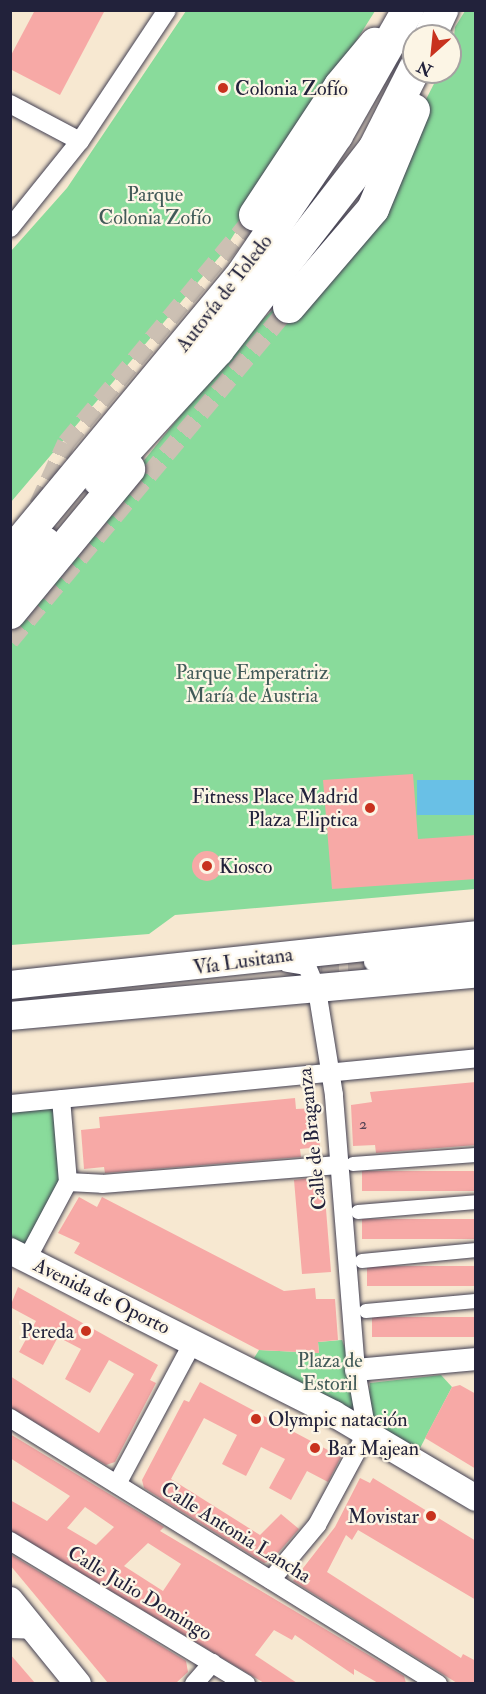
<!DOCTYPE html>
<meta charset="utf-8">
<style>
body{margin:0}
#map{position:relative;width:486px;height:1694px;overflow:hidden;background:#f7e8d1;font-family:"IM FELL Double Pica",serif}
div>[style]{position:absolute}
.green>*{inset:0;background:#89db9b}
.water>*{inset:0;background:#69c0e6;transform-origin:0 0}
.building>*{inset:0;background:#f7a9a6;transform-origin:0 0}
.round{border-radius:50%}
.minor-tunnel>*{height:18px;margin-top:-9px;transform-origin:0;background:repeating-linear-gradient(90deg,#ccc0b3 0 18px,transparent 0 27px)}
.roads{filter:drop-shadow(0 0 2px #424052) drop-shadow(0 0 2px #424052)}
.pedestrian>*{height:14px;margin:-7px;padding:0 7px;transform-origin:7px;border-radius:7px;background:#fff}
.minor>*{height:18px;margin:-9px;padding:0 9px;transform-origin:9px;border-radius:9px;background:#fff}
.tertiary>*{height:22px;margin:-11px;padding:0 11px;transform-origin:11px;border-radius:11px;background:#fff}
.secondary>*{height:26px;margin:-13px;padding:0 13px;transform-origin:13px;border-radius:13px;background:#fff}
.primary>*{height:28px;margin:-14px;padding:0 14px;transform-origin:14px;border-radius:14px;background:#fff}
.motorway>*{height:32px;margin:-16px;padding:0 16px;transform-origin:16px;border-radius:16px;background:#fff}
.dots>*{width:16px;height:16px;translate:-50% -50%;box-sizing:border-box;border:3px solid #fcf5e5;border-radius:50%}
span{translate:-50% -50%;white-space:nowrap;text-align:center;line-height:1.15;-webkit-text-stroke:4.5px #fcf5e5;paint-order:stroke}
.number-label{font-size:16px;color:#574456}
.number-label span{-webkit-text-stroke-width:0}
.poi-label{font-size:20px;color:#22223b}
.left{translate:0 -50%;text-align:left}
.right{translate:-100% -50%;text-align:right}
.park-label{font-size:20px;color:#415a58}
.street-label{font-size:20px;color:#22223b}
.frame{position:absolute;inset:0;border:12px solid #22223b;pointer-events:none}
.north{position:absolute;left:402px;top:24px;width:60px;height:60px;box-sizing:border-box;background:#fcf5e5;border:2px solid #a5a1a1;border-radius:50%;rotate:207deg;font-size:16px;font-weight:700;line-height:24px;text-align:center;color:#22223b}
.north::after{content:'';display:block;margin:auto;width:21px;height:27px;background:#c8321e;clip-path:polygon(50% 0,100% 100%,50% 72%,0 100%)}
</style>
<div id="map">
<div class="green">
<div style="clip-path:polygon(186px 11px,375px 11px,221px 255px,11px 502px,11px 251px,67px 188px)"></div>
<div style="clip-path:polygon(465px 11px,475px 11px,475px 889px,175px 915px,149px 934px,11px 945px,11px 625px,247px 333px,284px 300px,292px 308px,417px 117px,440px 72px,450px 72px,455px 27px)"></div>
<div style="clip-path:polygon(61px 1099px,68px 1182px,34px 1248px,11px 1251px,11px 1104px)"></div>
<div style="clip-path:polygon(342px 1340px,353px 1372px,356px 1417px,254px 1358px,259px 1350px,319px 1353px,318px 1342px)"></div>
<div style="clip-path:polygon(441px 1375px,452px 1387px,418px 1452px,378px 1428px,368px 1408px,370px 1383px)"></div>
</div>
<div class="water">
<div style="left:475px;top:780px;width:35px;height:58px;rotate:90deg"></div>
</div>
<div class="building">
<div style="clip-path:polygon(35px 10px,105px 10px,60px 95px,10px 69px,10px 57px)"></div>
<div style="clip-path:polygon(413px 774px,418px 839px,476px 835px,476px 879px,332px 889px,323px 780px)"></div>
<div class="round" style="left:192px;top:851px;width:30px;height:30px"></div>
<div style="clip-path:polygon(476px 1082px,476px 1145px,376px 1153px,375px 1145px,353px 1146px,351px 1105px,372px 1102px,370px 1092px)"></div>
<div style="clip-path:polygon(295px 1098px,296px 1109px,316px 1108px,320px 1147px,300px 1149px,301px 1157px,105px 1173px,104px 1167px,84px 1169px,81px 1130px,100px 1128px,99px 1117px)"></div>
<div style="left:476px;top:1171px;width:20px;height:114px;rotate:90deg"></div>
<div style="clip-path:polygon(311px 1178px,311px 1185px,324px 1184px,331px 1272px,302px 1274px,294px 1180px)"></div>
<div style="clip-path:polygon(79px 1197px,97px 1207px,102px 1197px,284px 1291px,315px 1288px,316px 1299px,335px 1299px,338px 1340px,318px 1342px,319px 1353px,259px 1350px,74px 1253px,80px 1243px,58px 1233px)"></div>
<div style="left:476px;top:1219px;width:20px;height:114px;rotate:90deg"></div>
<div style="left:476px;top:1266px;width:20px;height:109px;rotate:90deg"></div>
<div style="clip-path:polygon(18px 1287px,158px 1365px,150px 1380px,156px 1383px,115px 1462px,106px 1465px,10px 1407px,10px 1376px,99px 1433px,134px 1374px,109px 1360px,90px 1393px,65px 1379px,81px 1349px,58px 1337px,43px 1365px,19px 1352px,36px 1321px,10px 1307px)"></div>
<div style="left:476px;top:1317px;width:20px;height:104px;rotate:90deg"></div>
<div style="clip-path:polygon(200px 1382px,341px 1457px,328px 1482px,307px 1471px,291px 1500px,269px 1488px,285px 1459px,261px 1447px,246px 1476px,222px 1464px,237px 1435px,204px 1418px,171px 1479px,260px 1535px,281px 1514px,299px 1529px,271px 1561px,264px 1563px,144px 1488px,142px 1480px,184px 1400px,189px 1402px)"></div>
<div style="clip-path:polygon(460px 1385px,476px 1394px,476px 1469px,425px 1438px,452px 1387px)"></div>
<div style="clip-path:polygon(evenodd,10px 1434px,164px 1527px,160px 1531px,404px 1676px,406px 1683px,378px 1683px,354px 1669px,354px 1675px,295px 1635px,292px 1640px,274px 1630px,255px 1655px,297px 1683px,264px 1683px,10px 1530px,10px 1500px,47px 1521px,70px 1496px,10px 1458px,10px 1434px,85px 1507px,114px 1527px,96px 1545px,67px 1528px,85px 1507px,10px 1434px,148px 1543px,181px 1564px,163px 1591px,124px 1566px,148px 1543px)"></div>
<div style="clip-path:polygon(360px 1478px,370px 1483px,373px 1478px,476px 1541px,476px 1600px,358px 1530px,352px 1540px,346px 1535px,327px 1572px,461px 1658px,463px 1654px,476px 1661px,476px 1683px,457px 1683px,293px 1581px,335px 1527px)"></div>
<div style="clip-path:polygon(10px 1554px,186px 1661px,188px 1672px,176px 1683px,108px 1683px,10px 1565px)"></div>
<div style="clip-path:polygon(10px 1654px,35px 1683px,10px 1683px)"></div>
</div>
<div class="minor-tunnel">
<div style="left:38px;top:505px;width:68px;rotate:-65.7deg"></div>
<div style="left:66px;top:443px;width:296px;rotate:-50.3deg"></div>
<div style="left:10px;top:641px;width:435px;rotate:-50.1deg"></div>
<div style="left:294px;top:969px;width:79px;rotate:-5.1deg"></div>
</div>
<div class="roads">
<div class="pedestrian">
<div style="left:353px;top:1164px;width:123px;rotate:-4.2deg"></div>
<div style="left:358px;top:1212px;width:118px;rotate:-4.8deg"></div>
<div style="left:362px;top:1261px;width:115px;rotate:-5.5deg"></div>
<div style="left:366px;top:1311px;width:110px;rotate:-5.2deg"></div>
</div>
<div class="minor">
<div style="left:10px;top:104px;width:79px;rotate:27.9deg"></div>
<div style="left:10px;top:228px;width:112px;rotate:-51.2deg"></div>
<div style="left:80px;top:141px;width:157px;rotate:-56.4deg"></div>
<div style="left:373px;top:962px;width:103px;rotate:-3.9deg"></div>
<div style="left:10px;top:1104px;width:468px;rotate:-5.6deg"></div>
<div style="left:68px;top:1182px;width:34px;rotate:3deg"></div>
<div style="left:102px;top:1184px;width:237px;rotate:-4.6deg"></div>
<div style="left:27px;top:1259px;width:87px;rotate:-62deg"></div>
<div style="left:68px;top:1182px;width:83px;rotate:-94.8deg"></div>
<div style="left:10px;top:1418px;width:504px;rotate:31.86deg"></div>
<div style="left:117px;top:1484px;width:161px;rotate:-61.8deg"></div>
<div style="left:10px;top:1541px;width:276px;rotate:31.2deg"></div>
<div style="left:271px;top:1580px;width:72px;rotate:-50.1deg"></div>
<div style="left:317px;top:1525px;width:106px;rotate:-61.7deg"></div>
<div style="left:367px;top:1432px;width:63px;rotate:-100.1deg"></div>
<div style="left:356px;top:1370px;width:276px;rotate:-94.6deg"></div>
<div style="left:334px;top:1095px;width:106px;rotate:-99.2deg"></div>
<div style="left:317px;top:990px;width:26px;rotate:-113deg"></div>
<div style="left:307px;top:966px;width:20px;rotate:-171deg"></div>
<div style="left:10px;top:1629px;width:23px;rotate:2deg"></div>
<div style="left:194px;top:1684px;width:28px;rotate:-49deg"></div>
</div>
<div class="tertiary">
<div style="left:356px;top:1370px;width:121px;rotate:-5.2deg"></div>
</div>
<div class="secondary">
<div style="left:10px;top:1251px;width:363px;rotate:26.7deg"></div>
<div style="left:334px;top:1414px;width:165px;rotate:30.6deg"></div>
<div style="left:10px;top:1600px;width:108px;rotate:51deg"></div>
</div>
<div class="primary">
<div style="left:10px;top:985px;width:469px;rotate:-6.1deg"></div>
<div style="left:10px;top:1016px;width:468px;rotate:-5.2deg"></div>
</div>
<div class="motorway">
<div style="left:430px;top:36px;width:29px;rotate:-65deg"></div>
<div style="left:255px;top:215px;width:154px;rotate:-56.6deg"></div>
<div style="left:340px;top:86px;width:55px;rotate:-50.2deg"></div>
<div style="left:289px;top:307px;width:129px;rotate:-49.4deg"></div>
<div style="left:373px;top:209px;width:107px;rotate:-67.5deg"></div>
<div style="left:99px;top:480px;width:176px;rotate:-47.5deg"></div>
<div style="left:218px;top:350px;width:254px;rotate:-52.2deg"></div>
<div style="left:374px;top:149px;width:89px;rotate:-63.1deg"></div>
<div style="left:10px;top:554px;width:365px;rotate:-50.3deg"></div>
<div style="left:243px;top:273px;width:167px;rotate:-55.7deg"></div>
<div style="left:337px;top:135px;width:144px;rotate:-60.4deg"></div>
<div style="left:10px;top:583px;width:53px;rotate:-48.8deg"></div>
<div style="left:10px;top:613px;width:187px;rotate:-50.4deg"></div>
</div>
</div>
<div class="dots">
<div style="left:223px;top:88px;background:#c8321e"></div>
<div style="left:370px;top:808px;background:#c8321e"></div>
<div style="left:207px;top:866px;background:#c8321e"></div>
<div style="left:86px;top:1331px;background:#c8321e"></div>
<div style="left:256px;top:1419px;background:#c8321e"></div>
<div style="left:315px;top:1448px;background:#c8321e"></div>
<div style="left:431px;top:1516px;background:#c8321e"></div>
</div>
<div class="number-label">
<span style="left:363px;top:1124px">2</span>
</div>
<div class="poi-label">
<span class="left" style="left:235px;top:88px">Colonia Zofío</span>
<span class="right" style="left:358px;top:808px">Fitness Place Madrid<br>Plaza Eliptica</span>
<span class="left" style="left:219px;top:866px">Kiosco</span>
<span class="right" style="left:74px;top:1331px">Pereda</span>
<span class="left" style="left:268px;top:1419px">Olympic natación</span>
<span class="left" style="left:327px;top:1448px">Bar Majean</span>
<span class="right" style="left:419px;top:1516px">Movistar</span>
</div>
<div class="park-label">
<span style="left:155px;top:206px">Parque<br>Colonia Zofío</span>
<span style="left:252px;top:684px">Parque Emperatriz<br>María de Austria</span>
<span style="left:330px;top:1372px">Plaza de<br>Estoril</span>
</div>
<div class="street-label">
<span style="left:224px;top:293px;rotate:-52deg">Autovía de Toledo</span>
<span style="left:243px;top:961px;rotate:-8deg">Vía Lusitana</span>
<span style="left:312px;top:1139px;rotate:-96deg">Calle de Braganza</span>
<span style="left:102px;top:1296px;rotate:26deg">Avenida de Oporto</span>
<span style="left:236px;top:1532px;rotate:32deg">Calle Antonia Lancha</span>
<span style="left:140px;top:1593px;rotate:31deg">Calle Julio Domingo</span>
</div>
<div class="frame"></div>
<div class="north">N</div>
</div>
